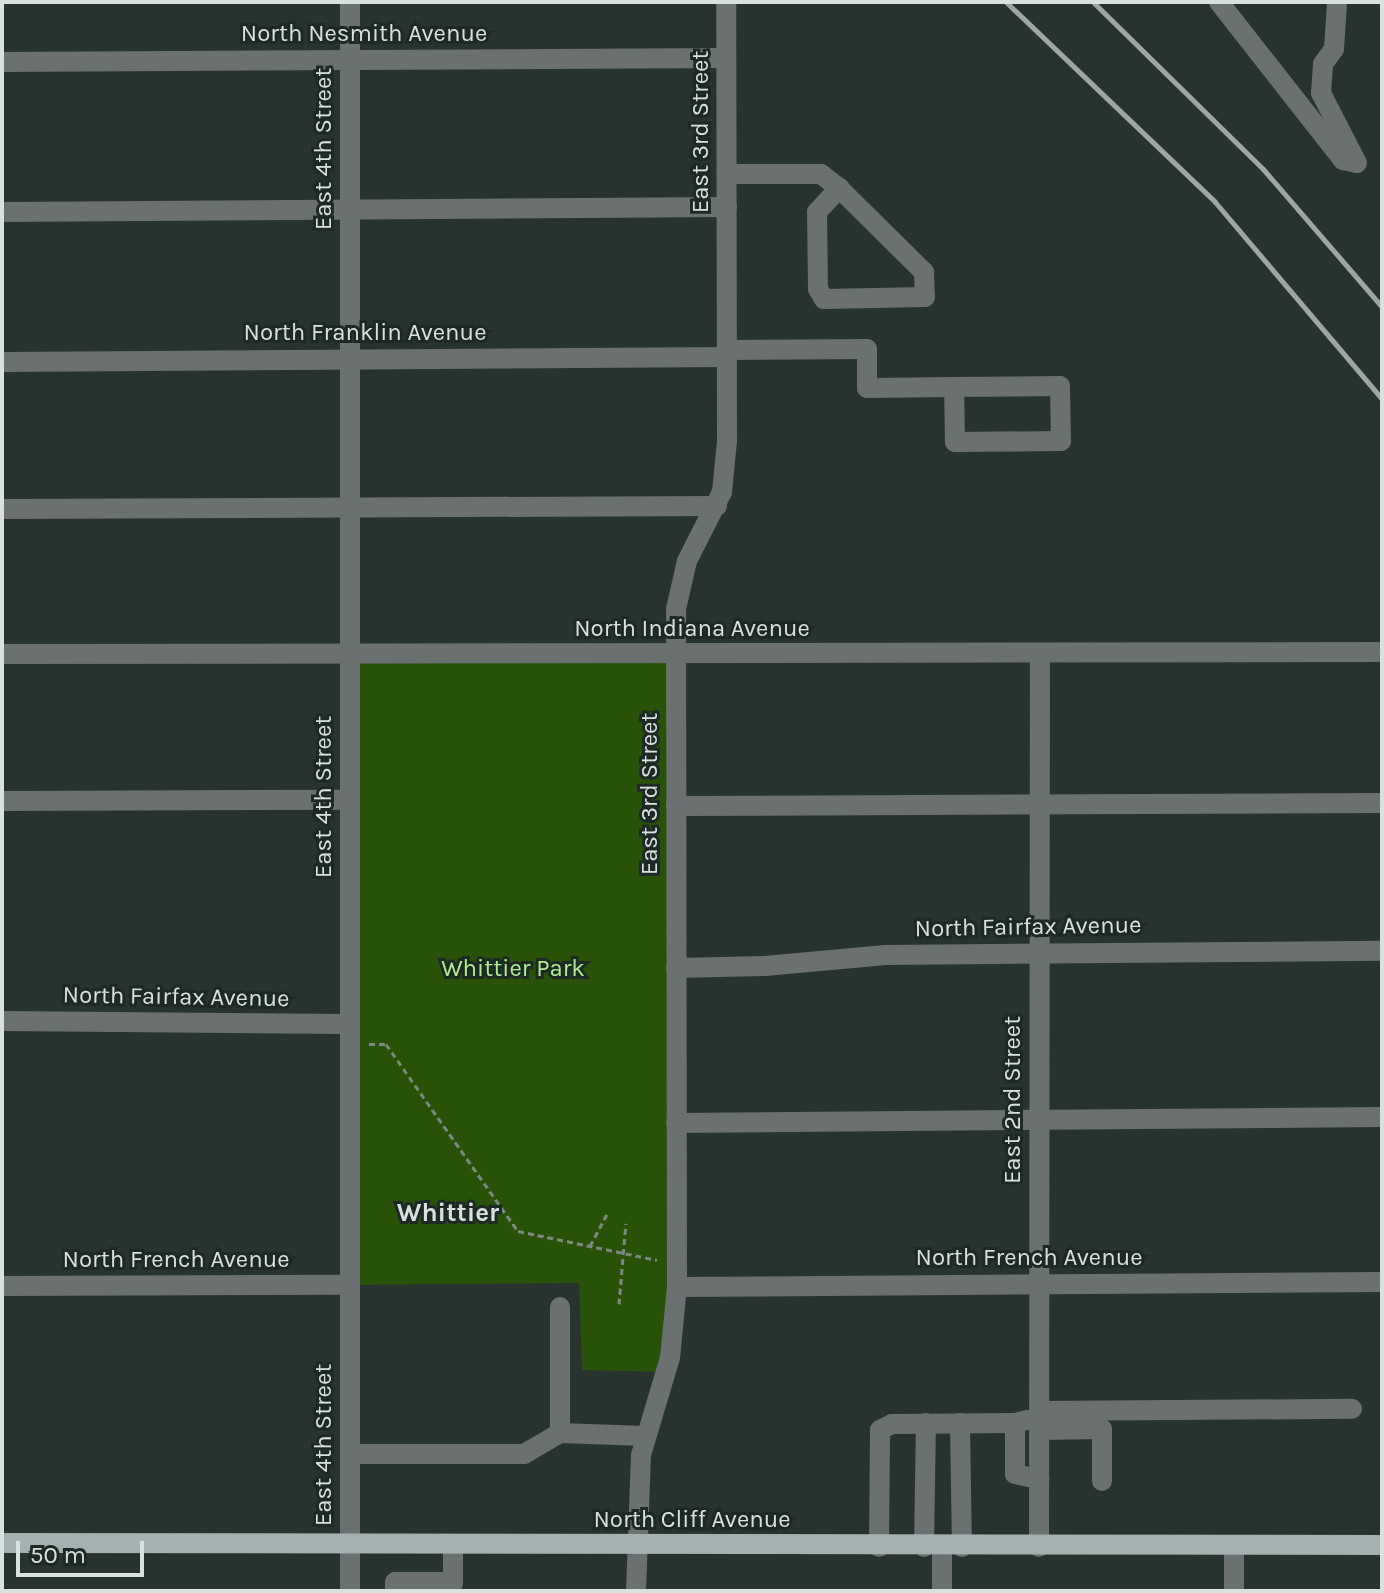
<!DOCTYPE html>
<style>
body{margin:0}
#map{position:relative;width:1384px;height:1593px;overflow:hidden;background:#27332f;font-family:Karla,sans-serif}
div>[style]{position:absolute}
.green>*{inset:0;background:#285208}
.path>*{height:3px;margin-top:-1.5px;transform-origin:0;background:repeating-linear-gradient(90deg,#7d8784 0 6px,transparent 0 10px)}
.minor>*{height:20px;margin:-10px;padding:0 10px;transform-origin:10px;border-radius:10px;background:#6a7170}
.major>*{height:20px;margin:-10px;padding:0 10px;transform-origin:10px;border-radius:10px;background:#a4b1b0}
.rail>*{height:5px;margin:-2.5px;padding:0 2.5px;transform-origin:2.5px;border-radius:2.5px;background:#9da6a3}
span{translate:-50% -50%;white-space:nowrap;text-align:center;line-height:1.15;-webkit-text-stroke:6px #1d2925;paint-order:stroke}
.street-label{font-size:24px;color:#d9e1de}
.park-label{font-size:24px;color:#aeed8d}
.neighbourhood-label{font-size:26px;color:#d9e1de;font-weight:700}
.frame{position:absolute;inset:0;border:4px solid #d9e1de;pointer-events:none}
.scale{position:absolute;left:16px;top:1541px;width:128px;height:36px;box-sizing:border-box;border:4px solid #d9e1de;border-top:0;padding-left:10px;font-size:24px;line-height:28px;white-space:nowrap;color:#d9e1de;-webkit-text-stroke:6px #1d2925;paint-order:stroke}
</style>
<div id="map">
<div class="green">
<div style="clip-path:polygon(350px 655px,676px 655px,666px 1372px,582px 1370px,579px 1283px,350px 1285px)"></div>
</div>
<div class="path">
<div style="left:369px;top:1044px;width:17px"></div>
<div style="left:386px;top:1044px;width:229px;rotate:54.8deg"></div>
<div style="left:518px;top:1231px;width:142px;rotate:11.8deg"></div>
<div style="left:590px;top:1246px;width:36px;rotate:-62deg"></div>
<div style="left:619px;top:1304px;width:81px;rotate:-85.1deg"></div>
</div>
<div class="minor">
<div style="left:1219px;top:2px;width:201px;rotate:51.9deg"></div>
<div style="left:1343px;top:160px;width:14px;rotate:12deg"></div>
<div style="left:1357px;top:163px;width:79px;rotate:-117.2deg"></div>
<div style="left:1321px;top:93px;width:29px;rotate:-86deg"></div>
<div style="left:1323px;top:64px;width:19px;rotate:-54deg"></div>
<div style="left:1334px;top:49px;width:47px;rotate:-86.3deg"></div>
<div style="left:2px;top:62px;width:724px;rotate:-0.32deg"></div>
<div style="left:727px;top:174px;width:94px"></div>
<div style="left:821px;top:174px;width:23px;rotate:38deg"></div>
<div style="left:839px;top:188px;width:120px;rotate:44.7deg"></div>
<div style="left:924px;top:272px;width:25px;rotate:88deg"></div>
<div style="left:925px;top:297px;width:101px;rotate:178.9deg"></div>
<div style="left:824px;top:299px;width:12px;rotate:-121deg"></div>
<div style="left:818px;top:289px;width:77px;rotate:-90.7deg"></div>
<div style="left:817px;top:212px;width:33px;rotate:-47deg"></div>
<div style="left:2px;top:212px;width:725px;rotate:-0.4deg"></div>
<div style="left:727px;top:350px;width:140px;rotate:-0.4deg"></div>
<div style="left:867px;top:349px;width:39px;rotate:90deg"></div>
<div style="left:867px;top:388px;width:87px;rotate:-0.7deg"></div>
<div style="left:954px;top:387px;width:106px;rotate:-0.5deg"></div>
<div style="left:1060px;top:386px;width:55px;rotate:89deg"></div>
<div style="left:1061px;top:441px;width:106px;rotate:179.5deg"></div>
<div style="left:955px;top:442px;width:55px;rotate:-91deg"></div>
<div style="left:2px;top:362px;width:725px;rotate:-0.4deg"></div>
<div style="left:2px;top:509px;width:715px;rotate:-0.24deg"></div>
<div style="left:2px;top:654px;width:1380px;rotate:-0.08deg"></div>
<div style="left:2px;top:801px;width:348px;rotate:-0.2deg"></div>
<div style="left:676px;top:806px;width:706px;rotate:-0.24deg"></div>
<div style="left:676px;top:968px;width:89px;rotate:-1.3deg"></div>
<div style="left:765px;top:966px;width:121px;rotate:-5.2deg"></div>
<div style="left:886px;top:955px;width:496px;rotate:-0.5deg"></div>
<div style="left:2px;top:1021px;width:348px;rotate:0.5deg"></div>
<div style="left:676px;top:1123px;width:706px;rotate:-0.49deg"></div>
<div style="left:2px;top:1286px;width:348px;rotate:-0.2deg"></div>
<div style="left:677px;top:1287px;width:705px;rotate:-0.41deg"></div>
<div style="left:560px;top:1307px;width:126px;rotate:90deg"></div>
<div style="left:1039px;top:1411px;width:313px;rotate:-0.4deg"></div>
<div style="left:1027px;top:1420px;width:12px;rotate:166deg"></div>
<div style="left:1015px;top:1423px;width:51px;rotate:90deg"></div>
<div style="left:1015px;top:1474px;width:25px;rotate:12deg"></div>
<div style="left:960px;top:1423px;width:124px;rotate:89.1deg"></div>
<div style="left:1039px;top:1430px;width:63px;rotate:-0.9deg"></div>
<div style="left:1102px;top:1429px;width:52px;rotate:90deg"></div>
<div style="left:350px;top:1454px;width:174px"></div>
<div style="left:524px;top:1454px;width:42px;rotate:-30.3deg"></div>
<div style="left:560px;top:1433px;width:85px;rotate:2deg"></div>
<div style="left:1234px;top:1546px;width:45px;rotate:90deg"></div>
<div style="left:879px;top:1547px;width:117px;rotate:-89.5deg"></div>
<div style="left:880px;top:1430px;width:13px;rotate:-27deg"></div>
<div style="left:892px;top:1424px;width:123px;rotate:-0.5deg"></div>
<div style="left:924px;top:1547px;width:124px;rotate:-89.1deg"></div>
<div style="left:942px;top:1547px;width:44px;rotate:90deg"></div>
<div style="left:1039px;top:1547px;width:893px;rotate:-89.94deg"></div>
<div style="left:350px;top:1591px;width:1589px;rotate:-90deg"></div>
<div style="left:395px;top:1591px;width:9px;rotate:-90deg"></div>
<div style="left:395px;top:1582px;width:43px"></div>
<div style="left:438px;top:1591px;width:9px;rotate:-90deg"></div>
<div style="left:438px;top:1582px;width:15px;rotate:4deg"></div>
<div style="left:453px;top:1583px;width:39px;rotate:-90deg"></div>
<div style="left:636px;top:1591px;width:136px;rotate:-87.9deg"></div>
<div style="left:641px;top:1455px;width:101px;rotate:-73.4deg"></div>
<div style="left:670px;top:1358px;width:71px;rotate:-84.4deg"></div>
<div style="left:677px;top:1287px;width:678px;rotate:-90.08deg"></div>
<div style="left:676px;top:609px;width:49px;rotate:-77.1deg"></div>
<div style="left:687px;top:561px;width:77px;rotate:-63.1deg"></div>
<div style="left:722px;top:492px;width:51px;rotate:-84.4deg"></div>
<div style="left:727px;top:441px;width:439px;rotate:-90.1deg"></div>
</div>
<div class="major">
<div style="left:2px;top:1543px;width:1380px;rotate:0.08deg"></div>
</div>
<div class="rail">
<div style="left:1006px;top:2px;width:289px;rotate:43.7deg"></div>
<div style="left:1215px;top:202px;width:258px;rotate:49.7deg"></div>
<div style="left:1093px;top:2px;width:238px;rotate:44.5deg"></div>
<div style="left:1263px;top:169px;width:182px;rotate:49.2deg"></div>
</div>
<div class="street-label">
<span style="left:364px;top:34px">North Nesmith Avenue</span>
<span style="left:701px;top:132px;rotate:-90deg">East 3rd Street</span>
<span style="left:324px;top:149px;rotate:-90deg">East 4th Street</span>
<span style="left:365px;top:333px">North Franklin Avenue</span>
<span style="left:692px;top:629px">North Indiana Avenue</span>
<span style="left:650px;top:794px;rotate:-90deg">East 3rd Street</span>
<span style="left:324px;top:797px;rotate:-90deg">East 4th Street</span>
<span style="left:1028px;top:927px;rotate:-1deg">North Fairfax Avenue</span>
<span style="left:176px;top:997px;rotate:1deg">North Fairfax Avenue</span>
<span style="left:1013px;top:1100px;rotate:-90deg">East 2nd Street</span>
<span style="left:1029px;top:1258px">North French Avenue</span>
<span style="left:176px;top:1260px">North French Avenue</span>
<span style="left:324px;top:1445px;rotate:-90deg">East 4th Street</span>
<span style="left:692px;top:1520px">North Cliff Avenue</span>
</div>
<div class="park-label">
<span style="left:513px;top:969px">Whittier Park</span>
</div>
<div class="neighbourhood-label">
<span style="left:448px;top:1213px">Whittier</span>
</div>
<div class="frame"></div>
<div class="scale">50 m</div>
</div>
